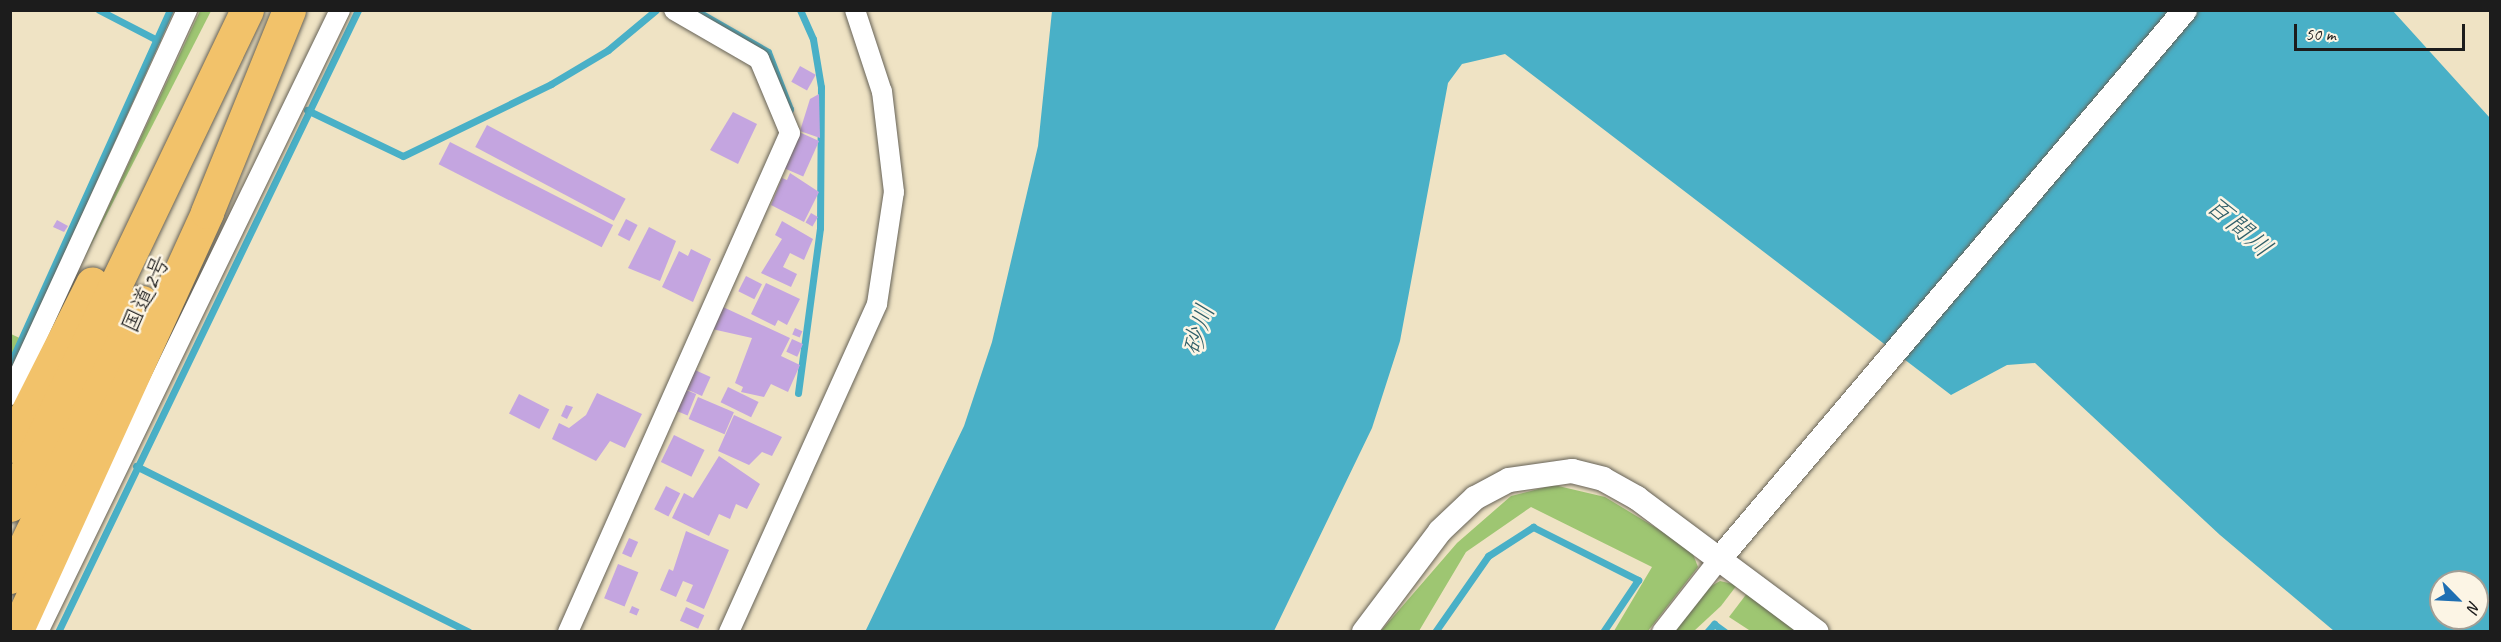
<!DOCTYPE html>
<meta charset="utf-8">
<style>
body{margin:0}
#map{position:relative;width:2501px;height:642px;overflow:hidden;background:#efe3c4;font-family:Caveat,"Klee One",sans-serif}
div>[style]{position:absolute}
.green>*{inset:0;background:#9ec672}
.water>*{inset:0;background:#49b0c7}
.stream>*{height:7px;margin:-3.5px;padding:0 3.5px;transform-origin:3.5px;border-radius:3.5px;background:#49b0c7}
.building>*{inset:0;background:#c4a5e0;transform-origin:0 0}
.roads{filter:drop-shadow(0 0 2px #666257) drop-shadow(0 0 2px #666257)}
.minor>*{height:20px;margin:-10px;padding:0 10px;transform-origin:10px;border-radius:10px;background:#fff}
.tertiary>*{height:24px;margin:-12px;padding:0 12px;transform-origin:12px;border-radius:12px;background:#fff}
.trunk>*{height:33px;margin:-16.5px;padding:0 16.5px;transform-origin:16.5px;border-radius:16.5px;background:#f2c26a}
span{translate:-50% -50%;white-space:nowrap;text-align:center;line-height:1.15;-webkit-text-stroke:5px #fcf5e5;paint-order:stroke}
.street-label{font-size:24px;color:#1c1c1c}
.water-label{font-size:26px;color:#305f69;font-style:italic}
.frame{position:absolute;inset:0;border:12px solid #1c1c1c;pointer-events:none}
.north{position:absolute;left:2429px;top:570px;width:60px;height:60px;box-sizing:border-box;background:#fcf5e5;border:2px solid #a29e95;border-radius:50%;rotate:114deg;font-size:16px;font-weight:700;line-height:24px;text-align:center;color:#1c1c1c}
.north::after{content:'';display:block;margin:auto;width:21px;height:27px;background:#1f6fb2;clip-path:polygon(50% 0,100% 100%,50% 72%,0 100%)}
.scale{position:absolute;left:2294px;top:24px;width:171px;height:27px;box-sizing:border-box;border:3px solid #1c1c1c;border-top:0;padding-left:8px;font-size:18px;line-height:21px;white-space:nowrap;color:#1c1c1c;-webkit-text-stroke:4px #fcf5e5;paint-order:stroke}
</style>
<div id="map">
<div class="green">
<div style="clip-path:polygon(200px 11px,211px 11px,85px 257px)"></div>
<div style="clip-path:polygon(11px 334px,26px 341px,11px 374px)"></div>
<div style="clip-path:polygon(1554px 485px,1605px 497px,1691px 549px,1698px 567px,1648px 631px,1614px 631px,1652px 567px,1531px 507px,1466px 552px,1419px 631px,1380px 632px,1457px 543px,1511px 496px)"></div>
<div style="clip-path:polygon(1720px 581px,1737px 585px,1721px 606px,1694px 631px,1672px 632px,1706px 589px)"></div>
<div style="clip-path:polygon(1748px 592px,1798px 631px,1749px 630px,1729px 617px)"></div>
</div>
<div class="water">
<div style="clip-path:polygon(evenodd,1052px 11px,2393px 11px,2490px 118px,2490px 631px,2334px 631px,2220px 535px,2035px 363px,2007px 365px,1951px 395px,1505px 54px,1462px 64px,1448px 83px,1400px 341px,1372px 428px,1274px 631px,865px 632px,964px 426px,992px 342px,1038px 146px,1052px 11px,2441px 582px,2477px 582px,2477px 618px,2441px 618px,2441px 582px)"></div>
</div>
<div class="stream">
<div style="left:99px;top:10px;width:65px;rotate:27.3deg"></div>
<div style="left:695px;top:10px;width:84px;rotate:29.9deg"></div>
<div style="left:768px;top:52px;width:61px;rotate:68.9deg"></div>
<div style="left:790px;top:109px;width:9px;rotate:111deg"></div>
<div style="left:307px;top:110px;width:106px;rotate:25.6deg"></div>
<div style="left:403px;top:156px;width:165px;rotate:-25.9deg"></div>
<div style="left:551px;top:84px;width:66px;rotate:-30.8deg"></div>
<div style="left:608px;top:50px;width:62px;rotate:-39.8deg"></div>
<div style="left:10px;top:364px;width:388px;rotate:-65.7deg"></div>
<div style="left:798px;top:393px;width:166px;rotate:-82.4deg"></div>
<div style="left:820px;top:228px;width:141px;rotate:-89.6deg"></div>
<div style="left:821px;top:87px;width:49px;rotate:-99.5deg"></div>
<div style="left:813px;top:39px;width:32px;rotate:-114deg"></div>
<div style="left:136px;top:466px;width:372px;rotate:26.5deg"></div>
<div style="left:58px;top:632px;width:691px;rotate:-64.25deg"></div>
<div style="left:1435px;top:632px;width:93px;rotate:-55.1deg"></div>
<div style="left:1488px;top:556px;width:54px;rotate:-32.8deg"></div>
<div style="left:1533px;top:527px;width:118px;rotate:26.8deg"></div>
<div style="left:1638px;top:580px;width:63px;rotate:123.9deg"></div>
<div style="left:1707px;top:632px;width:11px;rotate:-49deg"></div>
<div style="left:1714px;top:624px;width:14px;rotate:36deg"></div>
</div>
<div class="building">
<div style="left:800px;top:66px;width:18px;height:18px;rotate:29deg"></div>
<div style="clip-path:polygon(819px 94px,820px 138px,800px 131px,810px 99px)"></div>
<div style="clip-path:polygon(733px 112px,757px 124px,738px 164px,710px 150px)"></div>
<div style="left:487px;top:125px;width:157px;height:25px;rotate:28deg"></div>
<div style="left:799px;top:132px;width:22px;height:39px;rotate:24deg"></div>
<div style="left:450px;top:142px;width:183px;height:25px;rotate:27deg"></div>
<div style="clip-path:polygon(790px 173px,819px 192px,804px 222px,771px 205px,782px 178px,787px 180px)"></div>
<div style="left:811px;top:213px;width:8px;height:11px;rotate:30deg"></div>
<div style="left:626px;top:219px;width:13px;height:18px;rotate:27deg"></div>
<div style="clip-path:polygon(57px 220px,68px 226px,64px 232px,53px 227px)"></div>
<div style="clip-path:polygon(782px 221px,813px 239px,804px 260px,790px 253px,783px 267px,797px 274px,791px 287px,761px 273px,782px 239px,775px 235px)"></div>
<div style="clip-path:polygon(649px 227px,676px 241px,660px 281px,628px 268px)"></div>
<div style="clip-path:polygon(691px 249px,711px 259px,693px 302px,662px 287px,679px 251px,688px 256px)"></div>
<div style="left:746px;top:276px;width:18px;height:17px;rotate:27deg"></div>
<div style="clip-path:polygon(766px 283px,800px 299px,787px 325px,778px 320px,775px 326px,751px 314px)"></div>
<div style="clip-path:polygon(723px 307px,790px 338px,781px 356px,800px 365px,788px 392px,771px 384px,764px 397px,741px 392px,743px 387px,735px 383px,752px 338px,712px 329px)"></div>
<div style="left:795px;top:328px;width:8px;height:7px;rotate:23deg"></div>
<div style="left:792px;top:339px;width:12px;height:14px;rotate:24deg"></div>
<div style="left:695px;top:370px;width:17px;height:21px;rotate:24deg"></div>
<div style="left:728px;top:387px;width:34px;height:17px;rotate:26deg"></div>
<div style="left:686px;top:390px;width:11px;height:23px;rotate:22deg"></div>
<div style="clip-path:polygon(597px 393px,642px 414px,625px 448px,610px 441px,596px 461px,552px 439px,559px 423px,569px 428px,586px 415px)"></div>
<div style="left:519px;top:394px;width:34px;height:22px;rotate:27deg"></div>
<div style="left:698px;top:397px;width:39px;height:24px;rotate:23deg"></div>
<div style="clip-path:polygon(566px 405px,573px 407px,567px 419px,561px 416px)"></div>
<div style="clip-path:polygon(734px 415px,782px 437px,772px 456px,762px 452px,749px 465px,718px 451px)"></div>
<div style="left:674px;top:435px;width:34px;height:30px;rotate:26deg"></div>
<div style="clip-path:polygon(719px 456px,760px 484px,747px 509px,736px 504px,730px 519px,719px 514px,709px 536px,672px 518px,684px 493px,693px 498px)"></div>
<div style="left:666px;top:486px;width:16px;height:26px;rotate:27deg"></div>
<div style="clip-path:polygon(686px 531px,729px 550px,704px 609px,686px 601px,693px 585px,683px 581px,676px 597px,660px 590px,669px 569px,673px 571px)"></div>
<div style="left:629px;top:538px;width:10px;height:17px;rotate:24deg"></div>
<div style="left:618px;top:564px;width:22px;height:37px;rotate:22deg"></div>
<div style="left:632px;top:606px;width:8px;height:7px;rotate:23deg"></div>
<div style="left:686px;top:607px;width:20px;height:15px;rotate:24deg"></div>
</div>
<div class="roads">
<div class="minor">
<div style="left:10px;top:395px;width:424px;rotate:-65.3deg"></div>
<div style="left:38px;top:632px;width:691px;rotate:-64.1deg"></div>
<div style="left:568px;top:632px;width:546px;rotate:-66.02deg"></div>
<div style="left:790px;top:133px;width:80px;rotate:-112.7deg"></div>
<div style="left:759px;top:59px;width:98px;rotate:-150deg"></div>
<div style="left:729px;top:632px;width:360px;rotate:-65.7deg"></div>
<div style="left:877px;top:304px;width:113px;rotate:-81.4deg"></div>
<div style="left:894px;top:192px;width:101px;rotate:-96.8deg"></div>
<div style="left:882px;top:92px;width:86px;rotate:-108.2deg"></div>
<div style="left:1662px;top:632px;width:95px;rotate:-51.8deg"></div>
</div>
<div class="tertiary">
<div style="left:1721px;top:557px;width:717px;rotate:-49.69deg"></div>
<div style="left:1364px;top:632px;width:126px;rotate:-53deg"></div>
<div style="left:1440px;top:531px;width:48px;rotate:-43.3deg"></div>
<div style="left:1475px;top:498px;width:38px;rotate:-28deg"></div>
<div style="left:1509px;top:480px;width:64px;rotate:-8.1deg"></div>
<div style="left:1572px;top:471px;width:32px;rotate:14deg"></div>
<div style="left:1603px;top:479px;width:39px;rotate:29deg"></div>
<div style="left:1637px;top:498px;width:224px;rotate:36.7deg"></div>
</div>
<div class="trunk">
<div style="left:10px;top:446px;width:182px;rotate:-63.2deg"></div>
<div style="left:10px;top:505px;width:549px;rotate:-64.42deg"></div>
<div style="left:10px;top:577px;width:305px;rotate:-64.4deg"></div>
<div style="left:16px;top:632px;width:461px;rotate:-65.5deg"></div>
<div style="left:207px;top:212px;width:218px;rotate:-67.9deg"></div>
</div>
</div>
<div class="street-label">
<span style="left:146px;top:294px;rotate:-65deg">国道2号</span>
</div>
<div class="water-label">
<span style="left:2239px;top:227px;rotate:41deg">百間川</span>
<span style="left:1199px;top:330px;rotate:-73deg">砂川</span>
</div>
<div class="frame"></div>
<div class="north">N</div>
<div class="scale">50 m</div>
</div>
